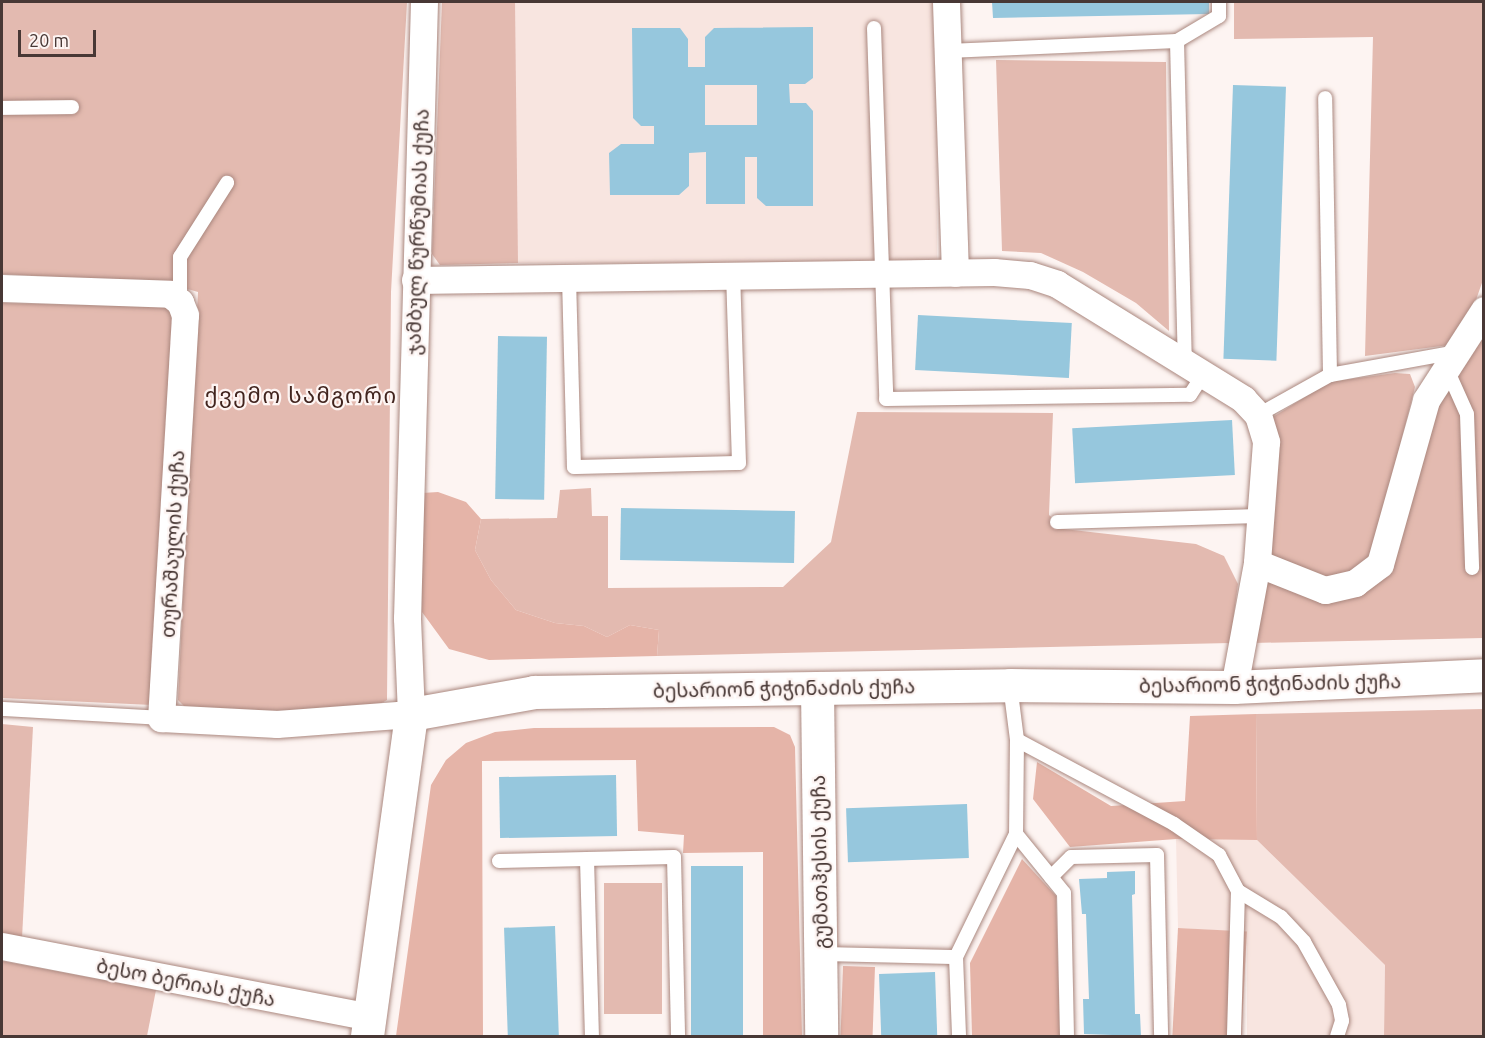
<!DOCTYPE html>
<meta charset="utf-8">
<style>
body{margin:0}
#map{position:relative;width:1485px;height:1038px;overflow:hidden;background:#fdf4f2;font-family:Ubuntu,"Noto Sans Georgian",sans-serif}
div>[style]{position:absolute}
.built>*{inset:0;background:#f8e5e0;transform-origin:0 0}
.green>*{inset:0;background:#e3bab0;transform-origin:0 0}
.forest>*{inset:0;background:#e5b4a8;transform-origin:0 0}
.building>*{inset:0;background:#96c7dd;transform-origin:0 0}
.roads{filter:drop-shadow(0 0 2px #aa877e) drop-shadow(0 0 2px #aa877e)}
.lane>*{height:14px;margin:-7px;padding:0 7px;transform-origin:7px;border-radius:7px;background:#fff}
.street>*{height:27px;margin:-13.5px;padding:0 13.5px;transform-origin:13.5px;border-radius:13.5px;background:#fff}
.secondary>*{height:33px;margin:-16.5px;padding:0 16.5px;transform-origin:16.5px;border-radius:16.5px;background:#fff}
span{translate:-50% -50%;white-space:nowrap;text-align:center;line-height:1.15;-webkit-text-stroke:4.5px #fdf4f2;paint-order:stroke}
.street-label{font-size:20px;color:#483835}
.quarter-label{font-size:22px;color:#41241e;letter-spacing:1.5px}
.frame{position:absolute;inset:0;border:3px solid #483835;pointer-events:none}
.scale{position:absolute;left:18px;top:30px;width:78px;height:27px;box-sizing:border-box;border:3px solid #483835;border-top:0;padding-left:8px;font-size:18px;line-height:21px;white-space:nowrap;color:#483835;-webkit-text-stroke:4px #fdf4f2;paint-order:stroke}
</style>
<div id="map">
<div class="built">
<div style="left:515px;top:2px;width:422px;height:261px"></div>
<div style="clip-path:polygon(1176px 839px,1257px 840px,1385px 965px,1384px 1036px,1247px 1036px,1247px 932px,1178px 928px)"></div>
</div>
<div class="green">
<div style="clip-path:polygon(2px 2px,407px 2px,391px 292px,387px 700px,367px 711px,188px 710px,178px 700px,198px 292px,167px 283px,2px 274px)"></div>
<div style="clip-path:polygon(442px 2px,515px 2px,518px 263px,440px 265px,432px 254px)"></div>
<div style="clip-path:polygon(1234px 2px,1483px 2px,1483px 280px,1471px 314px,1449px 345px,1365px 356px,1373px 37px,1234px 39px)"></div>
<div style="clip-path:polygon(996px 60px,1166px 62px,1169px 331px,1136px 303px,1083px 272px,1041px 253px,1002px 251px)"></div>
<div style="clip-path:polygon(2px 303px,167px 307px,177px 319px,152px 705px,2px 698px)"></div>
<div style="clip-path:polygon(1483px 321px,1483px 638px,1253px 643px,1266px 578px,1358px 589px,1436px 401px)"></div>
<div style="clip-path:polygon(1395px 373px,1410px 374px,1415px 387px,1371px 558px,1356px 570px,1335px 577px,1307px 576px,1267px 560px,1273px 417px,1329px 382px)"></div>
<div style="clip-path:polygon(857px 412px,1053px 413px,1049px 515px,1064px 529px,1196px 544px,1224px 556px,1238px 584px,1230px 643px,657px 656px,659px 630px,630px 625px,607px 637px,584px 626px,555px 623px,516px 610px,491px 580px,475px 550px,481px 519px,557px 518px,560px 490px,591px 488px,592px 516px,608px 516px,608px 588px,783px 587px,831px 542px)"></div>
<div style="clip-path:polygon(1483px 709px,1483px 1036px,1384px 1036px,1385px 965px,1257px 840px,1256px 714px)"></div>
<div style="clip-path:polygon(2px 724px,33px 727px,22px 938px,2px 935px)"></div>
<div style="left:604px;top:883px;width:58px;height:131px"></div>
<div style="clip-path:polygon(2px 961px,156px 990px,147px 1036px,2px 1036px)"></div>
</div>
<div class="forest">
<div style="clip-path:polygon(438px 492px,466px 502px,481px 519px,475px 550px,491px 580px,516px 610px,555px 623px,584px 626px,607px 637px,630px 625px,659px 630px,657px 656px,489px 660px,449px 649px,422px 612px,422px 493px)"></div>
<div style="clip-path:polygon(1256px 714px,1257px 840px,1176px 839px,1070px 847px,1033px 799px,1037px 762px,1111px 806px,1185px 801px,1190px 716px)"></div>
<div style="clip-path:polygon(774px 727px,790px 735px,795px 747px,802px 1036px,763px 1036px,763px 852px,683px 853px,684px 835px,638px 831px,636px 760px,482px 761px,483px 1036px,396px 1036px,431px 785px,446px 760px,466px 743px,495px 732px,534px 728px)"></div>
<div style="clip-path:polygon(1022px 859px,1056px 896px,1060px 1036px,972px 1036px,970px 963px)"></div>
<div style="left:1178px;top:928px;width:69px;height:108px;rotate:3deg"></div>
<div style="left:843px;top:966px;width:32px;height:70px;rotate:2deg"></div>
</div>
<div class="building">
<div style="clip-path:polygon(992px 2px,1209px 2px,1209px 14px,993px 18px)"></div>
<div style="clip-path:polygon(evenodd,813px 27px,813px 78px,805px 84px,789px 84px,790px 103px,806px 103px,813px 111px,813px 206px,766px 206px,757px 198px,757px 157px,745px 157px,745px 204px,706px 204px,706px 152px,689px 153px,689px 186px,679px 195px,610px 195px,609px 153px,621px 144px,654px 144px,654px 126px,641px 126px,633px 118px,632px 28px,680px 28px,688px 39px,688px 67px,705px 67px,705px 37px,714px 28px,813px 27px,705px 85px,757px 85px,757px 125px,705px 125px,705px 85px)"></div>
<div style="left:1233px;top:85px;width:53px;height:274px;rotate:2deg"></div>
<div style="left:918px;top:315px;width:154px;height:55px;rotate:3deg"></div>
<div style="left:498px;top:336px;width:49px;height:163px;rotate:1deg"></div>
<div style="left:1232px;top:420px;width:55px;height:160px;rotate:87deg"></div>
<div style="left:621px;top:508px;width:174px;height:52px;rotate:1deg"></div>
<div style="left:616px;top:775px;width:61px;height:117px;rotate:89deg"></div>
<div style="left:967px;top:804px;width:54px;height:121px;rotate:88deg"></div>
<div style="left:691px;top:866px;width:52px;height:170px"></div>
<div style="clip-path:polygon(1135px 871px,1135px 894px,1132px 895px,1135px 1014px,1140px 1014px,1141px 1036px,1084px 1034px,1083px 999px,1089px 999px,1086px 914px,1082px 914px,1079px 879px,1107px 878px,1107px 872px)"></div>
<div style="left:555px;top:926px;width:110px;height:51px;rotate:88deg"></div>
<div style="left:935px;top:972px;width:64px;height:56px;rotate:88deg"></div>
</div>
<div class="roads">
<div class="lane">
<div style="left:874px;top:28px;width:371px;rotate:88.1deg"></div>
<div style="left:886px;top:399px;width:304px;rotate:-0.8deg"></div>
<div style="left:1190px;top:395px;width:24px;rotate:-57deg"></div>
<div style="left:1177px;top:41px;width:49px;rotate:-30.8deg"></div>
<div style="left:1219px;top:16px;width:14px;rotate:-90deg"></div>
<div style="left:948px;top:51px;width:229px;rotate:-2.5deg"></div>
<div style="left:1177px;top:41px;width:322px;rotate:88.6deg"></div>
<div style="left:2px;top:108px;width:70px;rotate:-0.8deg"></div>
<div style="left:569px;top:278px;width:189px;rotate:88.5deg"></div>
<div style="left:574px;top:467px;width:165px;rotate:-1.4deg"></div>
<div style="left:739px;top:463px;width:187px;rotate:-91.8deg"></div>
<div style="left:180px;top:302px;width:45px;rotate:-90deg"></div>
<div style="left:180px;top:257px;width:88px;rotate:-57.6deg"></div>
<div style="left:1446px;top:367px;width:51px;rotate:65.9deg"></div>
<div style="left:1467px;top:414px;width:154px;rotate:88.1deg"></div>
<div style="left:1330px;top:375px;width:128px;rotate:-10.3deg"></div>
<div style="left:1258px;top:415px;width:82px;rotate:-29.1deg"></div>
<div style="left:1330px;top:375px;width:277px;rotate:-91deg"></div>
<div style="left:1057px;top:522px;width:203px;rotate:-1.7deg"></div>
<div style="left:1010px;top:685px;width:55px;rotate:82.7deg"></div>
<div style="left:1017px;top:740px;width:178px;rotate:28.1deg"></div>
<div style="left:1174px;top:824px;width:55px;rotate:34.6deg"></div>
<div style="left:1219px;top:855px;width:41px;rotate:62.2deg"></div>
<div style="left:1238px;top:891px;width:145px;rotate:91.6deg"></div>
<div style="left:2px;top:709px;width:159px;rotate:3.2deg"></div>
<div style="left:1017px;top:740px;width:94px;rotate:90.6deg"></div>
<div style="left:1016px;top:834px;width:76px;rotate:50.9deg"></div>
<div style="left:1064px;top:893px;width:143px;rotate:88.8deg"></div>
<div style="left:587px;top:859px;width:177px;rotate:88.4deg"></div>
<div style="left:499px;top:861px;width:175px;rotate:-1.3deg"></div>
<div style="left:674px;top:857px;width:179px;rotate:88.7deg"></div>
<div style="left:1051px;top:877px;width:28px;rotate:-45deg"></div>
<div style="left:1071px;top:857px;width:86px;rotate:-1.3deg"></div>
<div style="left:1157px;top:855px;width:181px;rotate:88.7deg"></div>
<div style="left:1238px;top:891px;width:50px;rotate:31.2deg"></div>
<div style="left:1281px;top:917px;width:34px;rotate:47deg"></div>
<div style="left:1304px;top:942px;width:72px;rotate:60.9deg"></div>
<div style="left:1339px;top:1005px;width:16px;rotate:79deg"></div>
<div style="left:1342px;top:1021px;width:16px;rotate:108deg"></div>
<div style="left:820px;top:954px;width:136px;rotate:1.3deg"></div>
<div style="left:956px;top:957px;width:79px;rotate:87.8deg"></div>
<div style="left:956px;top:957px;width:137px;rotate:-64deg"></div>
</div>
<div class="street">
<div style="left:946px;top:2px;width:271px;rotate:88.1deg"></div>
<div style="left:415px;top:280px;width:579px;rotate:-0.79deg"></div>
<div style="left:994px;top:272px;width:36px;rotate:5deg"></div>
<div style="left:1030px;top:275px;width:28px;rotate:18deg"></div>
<div style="left:1057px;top:284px;width:219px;rotate:31.7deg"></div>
<div style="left:1243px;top:399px;width:22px;rotate:47deg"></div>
<div style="left:1258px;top:415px;width:28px;rotate:73deg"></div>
<div style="left:1266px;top:442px;width:121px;rotate:94.3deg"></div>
<div style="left:1257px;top:563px;width:126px;rotate:100.5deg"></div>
<div style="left:2px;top:288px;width:168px;rotate:2deg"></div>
<div style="left:170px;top:294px;width:13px;rotate:39deg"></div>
<div style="left:180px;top:302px;width:14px;rotate:69deg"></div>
<div style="left:185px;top:315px;width:404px;rotate:93.4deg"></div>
<div style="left:161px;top:718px;width:116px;rotate:3deg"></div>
<div style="left:277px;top:724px;width:134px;rotate:-4.3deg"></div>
<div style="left:411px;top:714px;width:96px;rotate:-92.4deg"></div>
<div style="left:407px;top:618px;width:616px;rotate:-88.42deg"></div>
<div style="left:1257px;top:563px;width:73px;rotate:21.7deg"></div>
<div style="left:1325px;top:590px;width:31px;rotate:-13deg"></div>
<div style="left:1355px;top:583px;width:31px;rotate:-37deg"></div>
<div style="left:1380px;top:564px;width:170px;rotate:-74.3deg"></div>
<div style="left:1426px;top:400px;width:107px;rotate:-57.2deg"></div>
<div style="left:2px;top:946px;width:375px;rotate:10.9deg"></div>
</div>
<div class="secondary">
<div style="left:817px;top:688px;width:348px;rotate:89.3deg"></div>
<div style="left:367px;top:1036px;width:325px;rotate:-82.2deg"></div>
<div style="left:411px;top:714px;width:125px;rotate:-10.1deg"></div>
<div style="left:534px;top:692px;width:476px;rotate:-0.8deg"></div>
<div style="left:1010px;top:685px;width:224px;rotate:0.5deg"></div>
<div style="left:1234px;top:687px;width:250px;rotate:-2.7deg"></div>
</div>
</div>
<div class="street-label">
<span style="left:417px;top:232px;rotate:-88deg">ჯამბულ წურწუმიას ქუჩა</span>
<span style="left:172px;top:544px;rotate:-87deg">თურაშაულის ქუჩა</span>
<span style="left:1270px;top:683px;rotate:-1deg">ბესარიონ ჭიჭინაძის ქუჩა</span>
<span style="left:784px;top:688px;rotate:-1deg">ბესარიონ ჭიჭინაძის ქუჩა</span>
<span style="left:819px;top:862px;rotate:-91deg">გუმათჰესის ქუჩა</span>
<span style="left:186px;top:982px;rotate:11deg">ბესო ბერიას ქუჩა</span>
</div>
<div class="quarter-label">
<span style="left:301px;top:395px">ქვემო სამგორი</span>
</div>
<div class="frame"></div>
<div class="scale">20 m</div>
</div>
